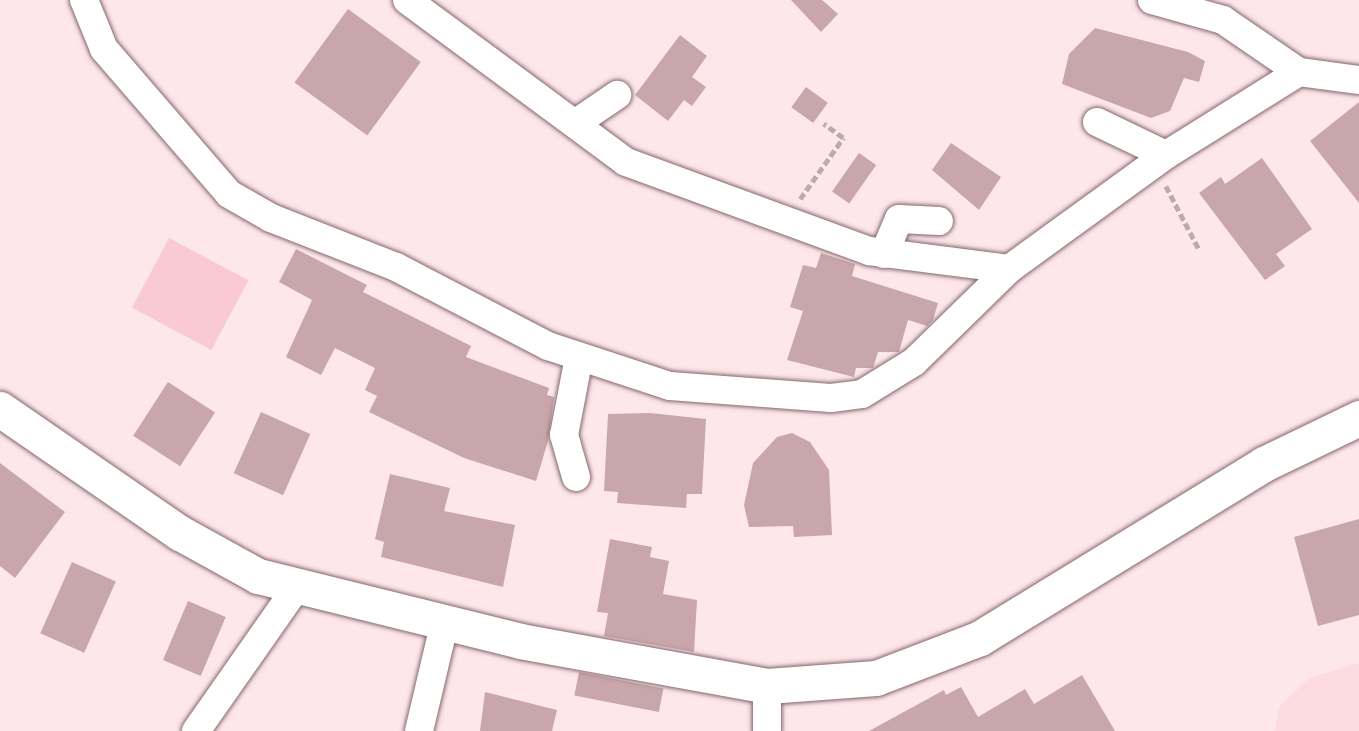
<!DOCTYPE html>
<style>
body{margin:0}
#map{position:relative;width:1359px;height:731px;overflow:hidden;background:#fde7eb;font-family:Spectral,serif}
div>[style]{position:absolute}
.built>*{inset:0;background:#fedae1}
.green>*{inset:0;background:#facad3;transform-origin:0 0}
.building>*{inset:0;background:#c8a6ac;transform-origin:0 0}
.path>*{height:4.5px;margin-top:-2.25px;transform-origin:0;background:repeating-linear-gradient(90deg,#bdaaae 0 7px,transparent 0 10.5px)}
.roads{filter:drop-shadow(0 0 2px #85666c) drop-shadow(0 0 2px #85666c)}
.minor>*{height:28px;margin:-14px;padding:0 14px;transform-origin:14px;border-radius:14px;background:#fff}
.tertiary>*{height:35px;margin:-17.5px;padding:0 17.5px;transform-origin:17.5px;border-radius:17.5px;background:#fff}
span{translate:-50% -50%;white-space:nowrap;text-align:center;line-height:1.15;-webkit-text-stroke:5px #fafbfa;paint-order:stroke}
</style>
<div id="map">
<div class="built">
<div style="clip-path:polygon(1359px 663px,1359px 731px,1275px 731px,1279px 707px,1309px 678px)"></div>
</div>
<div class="green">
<div style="left:169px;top:238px;width:90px;height:79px;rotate:28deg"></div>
</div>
<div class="building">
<div style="clip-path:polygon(791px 0,822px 0,838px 14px,821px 32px)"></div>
<div style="left:348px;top:9px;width:90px;height:91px;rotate:36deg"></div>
<div style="clip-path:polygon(1095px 28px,1188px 52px,1205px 61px,1199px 82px,1184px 78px,1170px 111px,1151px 118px,1062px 84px,1069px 54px)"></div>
<div style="clip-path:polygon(680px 35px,707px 56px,692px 77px,706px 87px,692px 106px,684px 100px,668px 121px,635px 95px)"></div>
<div style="left:806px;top:87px;width:27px;height:25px;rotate:36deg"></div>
<div style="clip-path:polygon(1359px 102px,1359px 203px,1310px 141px)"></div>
<div style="clip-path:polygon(951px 143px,1001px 177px,979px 210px,932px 170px)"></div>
<div style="left:859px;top:153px;width:21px;height:47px;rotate:35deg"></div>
<div style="clip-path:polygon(1262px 158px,1312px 229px,1276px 254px,1285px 266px,1265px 280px,1199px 193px,1221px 177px,1225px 184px)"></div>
<div style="clip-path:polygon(296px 249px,367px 285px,363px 292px,471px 346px,466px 357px,549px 388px,547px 395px,554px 397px,548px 441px,536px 481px,464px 458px,369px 412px,377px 396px,365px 390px,375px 368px,335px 348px,321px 375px,286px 357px,312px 300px,279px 282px)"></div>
<div style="clip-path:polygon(821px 253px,855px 264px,852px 276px,938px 303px,933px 320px,927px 326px,908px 320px,899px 352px,878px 352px,873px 368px,856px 368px,854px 377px,787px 360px,803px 311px,790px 307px,803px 265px,816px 268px)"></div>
<div style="left:168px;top:382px;width:56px;height:64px;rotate:33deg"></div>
<div style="left:261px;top:412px;width:54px;height:67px;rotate:24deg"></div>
<div style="clip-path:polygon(650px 413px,706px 419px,702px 494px,687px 494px,686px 508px,617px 503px,618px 492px,604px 491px,608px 414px)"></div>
<div style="clip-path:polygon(792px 433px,810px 442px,829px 470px,832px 535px,794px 537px,793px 526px,749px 527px,744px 505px,753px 463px,777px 437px)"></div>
<div style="clip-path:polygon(0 463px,65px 512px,15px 578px,0 566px)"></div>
<div style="clip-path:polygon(390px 474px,450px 488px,444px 511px,515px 525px,503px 587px,381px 557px,384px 542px,375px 539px)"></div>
<div style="clip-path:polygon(1359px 519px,1359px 615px,1318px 626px,1294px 537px)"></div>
<div style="clip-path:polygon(610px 539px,652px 547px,650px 557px,669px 561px,663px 594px,697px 600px,694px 652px,604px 636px,608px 613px,597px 612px)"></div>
<div style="left:72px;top:562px;width:48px;height:78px;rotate:24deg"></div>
<div style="left:188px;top:601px;width:41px;height:64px;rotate:23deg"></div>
<div style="left:579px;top:672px;width:86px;height:24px;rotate:11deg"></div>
<div style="clip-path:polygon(1082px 675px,1115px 731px,869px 731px,944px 690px,946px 695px,961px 687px,978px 717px,1025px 689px,1034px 704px)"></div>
<div style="clip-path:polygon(485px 692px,557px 710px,552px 731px,480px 731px)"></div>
</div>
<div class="path">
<div style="left:1166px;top:186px;width:73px;rotate:62.4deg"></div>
<div style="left:800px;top:199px;width:75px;rotate:-54.8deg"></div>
<div style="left:843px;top:138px;width:24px;rotate:-144deg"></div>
</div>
<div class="roads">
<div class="minor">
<div style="left:84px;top:0;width:53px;rotate:67.8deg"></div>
<div style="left:104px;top:49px;width:191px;rotate:49.2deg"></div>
<div style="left:229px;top:194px;width:48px;rotate:29.7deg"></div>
<div style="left:271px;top:218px;width:134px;rotate:21.4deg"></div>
<div style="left:396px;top:267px;width:171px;rotate:27.5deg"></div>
<div style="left:548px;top:346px;width:128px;rotate:18.2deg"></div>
<div style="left:670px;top:386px;width:161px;rotate:4.3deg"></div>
<div style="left:831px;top:398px;width:31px;rotate:-7deg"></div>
<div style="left:862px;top:394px;width:61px;rotate:-31.6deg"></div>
<div style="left:914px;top:362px;width:133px;rotate:-44.4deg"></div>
<div style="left:407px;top:0;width:272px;rotate:36.5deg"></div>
<div style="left:626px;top:162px;width:259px;rotate:20.1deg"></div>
<div style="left:869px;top:251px;width:141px;rotate:7.3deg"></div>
<div style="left:1009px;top:269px;width:194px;rotate:-36deg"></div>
<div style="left:1166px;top:155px;width:157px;rotate:-32deg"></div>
<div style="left:1152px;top:0;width:74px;rotate:15.7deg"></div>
<div style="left:1223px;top:20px;width:92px;rotate:34.4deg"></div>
<div style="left:1299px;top:72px;width:61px;rotate:7.6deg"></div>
<div style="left:1097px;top:122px;width:76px;rotate:25.6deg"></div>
<div style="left:576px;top:123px;width:50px;rotate:-34.3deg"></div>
<div style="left:884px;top:254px;width:38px;rotate:-67deg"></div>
<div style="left:899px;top:219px;width:40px;rotate:2.9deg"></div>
<div style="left:576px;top:477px;width:44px;rotate:-105.9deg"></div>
<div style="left:564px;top:435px;width:79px;rotate:-79.1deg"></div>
<div style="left:196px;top:731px;width:174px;rotate:-55deg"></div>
<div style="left:419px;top:731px;width:113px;rotate:-76.7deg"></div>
<div style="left:767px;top:731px;width:45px;rotate:-90deg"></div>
</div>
<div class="tertiary">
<div style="left:0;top:409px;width:219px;rotate:34.6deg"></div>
<div style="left:180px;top:533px;width:89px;rotate:28.9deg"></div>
<div style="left:258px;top:576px;width:270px;rotate:13.9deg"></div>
<div style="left:520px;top:641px;width:251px;rotate:10.3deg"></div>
<div style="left:767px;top:686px;width:109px;rotate:-4.2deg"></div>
<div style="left:876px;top:678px;width:111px;rotate:-21deg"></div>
<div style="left:980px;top:638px;width:333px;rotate:-31.5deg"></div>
<div style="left:1264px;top:464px;width:106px;rotate:-25.8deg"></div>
</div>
</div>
</div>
